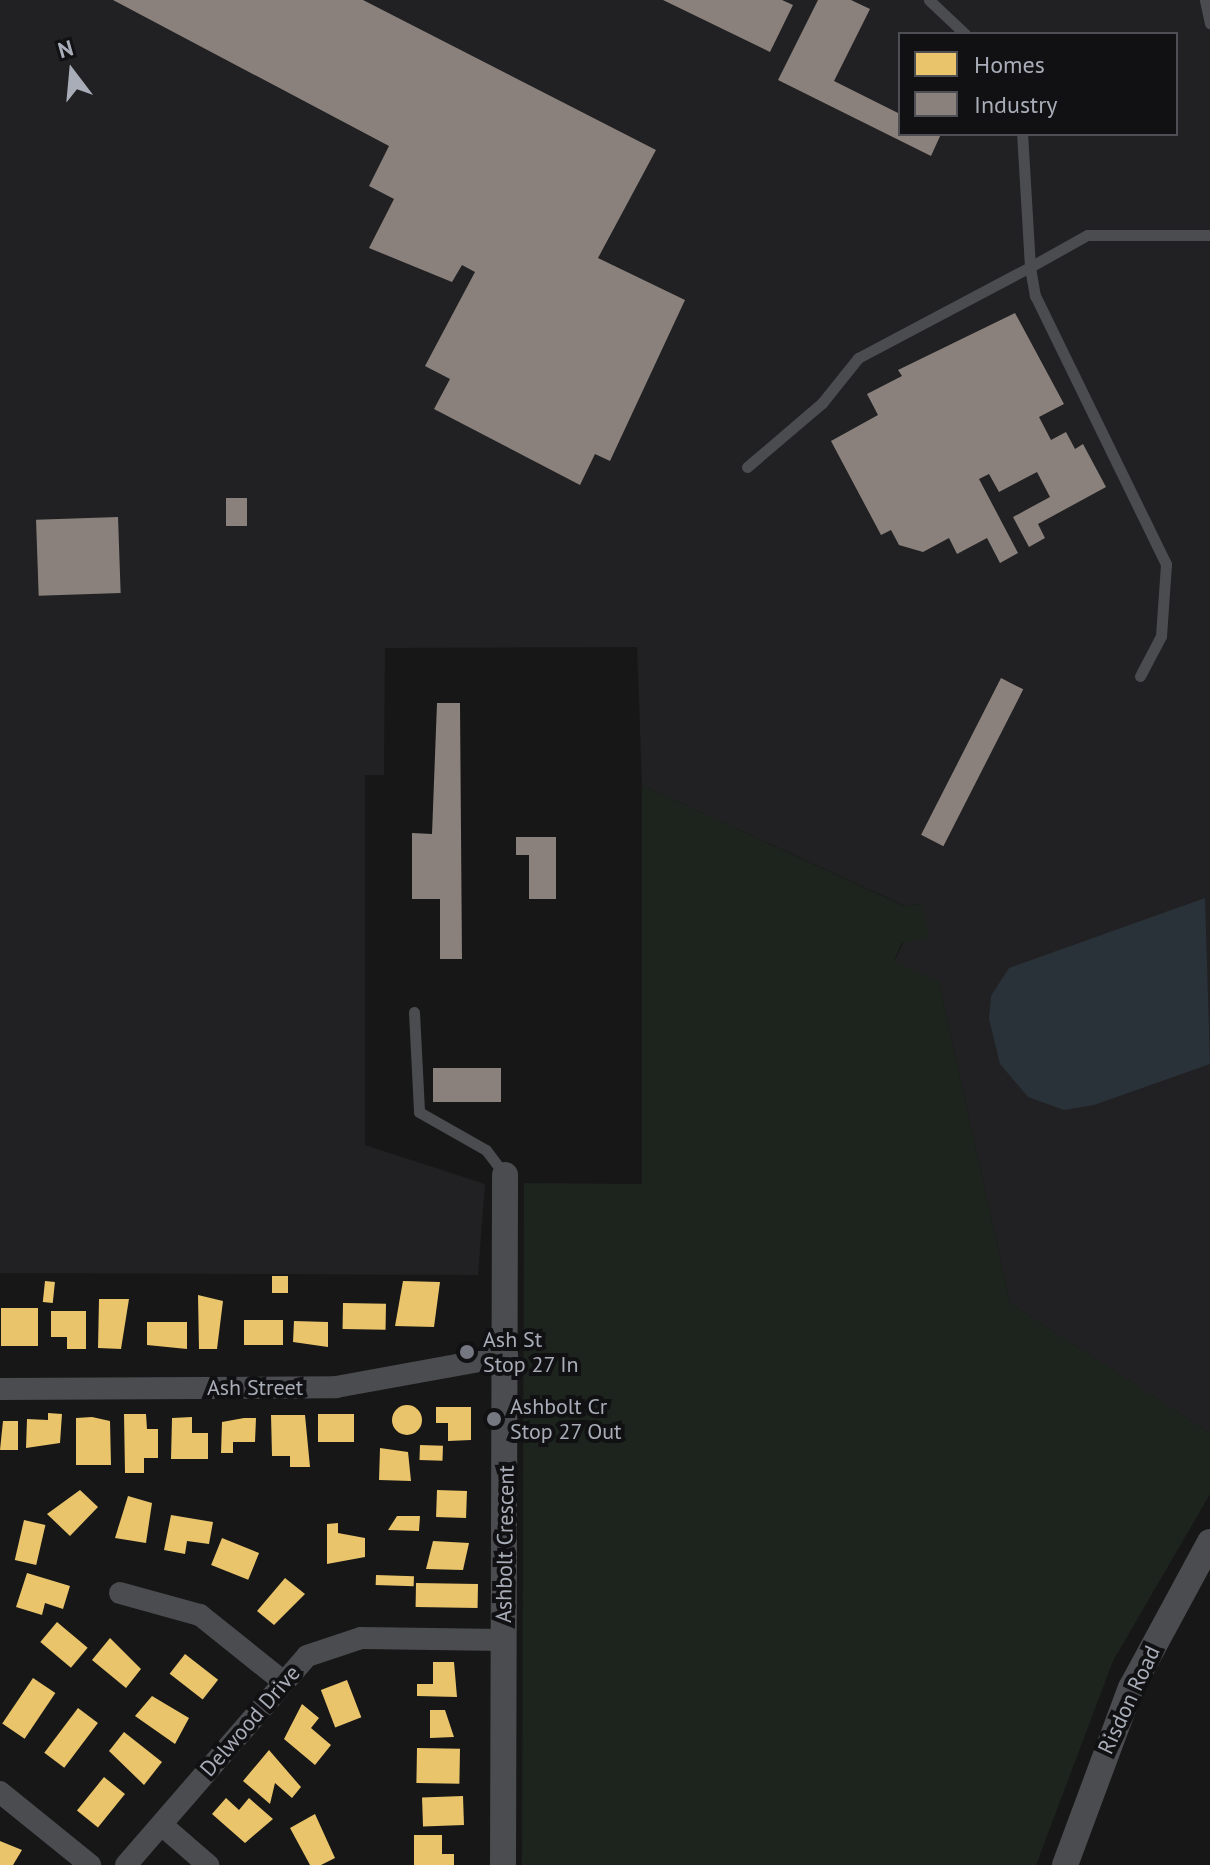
<!DOCTYPE html>
<style>
body{margin:0}
#map{position:relative;width:1210px;height:1865px;overflow:hidden;background:#171717;font-family:"PT Sans",sans-serif}
div>[style]{position:absolute}
.built>*{inset:0;background:#212123}
.green>*{inset:0;background:#1d241e}
.water>*{inset:0;background:#2a3239}
.homes>*{inset:0;background:#e9c46a;transform-origin:0 0}
.round{border-radius:50%}
.industry>*{inset:0;background:#8a817c;transform-origin:0 0}
.service>*{height:11px;margin:-5.5px;padding:0 5.5px;transform-origin:5.5px;border-radius:5.5px;background:#4b4c50}
.minor>*{height:22px;margin:-11px;padding:0 11px;transform-origin:11px;border-radius:11px;background:#4b4c50}
.tertiary>*{height:26px;margin:-13px;padding:0 13px;transform-origin:13px;border-radius:13px;background:#4b4c50}
.dots>*{width:22px;height:22px;translate:-50% -50%;box-sizing:border-box;border:4px solid #111113;border-radius:50%}
span{translate:-50% -50%;white-space:nowrap;text-align:center;line-height:1.15;-webkit-text-stroke:8px #111113;paint-order:stroke}
.poi-label{font-size:22px;color:#a8adb8}
.left{translate:0 -50%;text-align:left}
.street-label{font-size:22px;color:#a8adb8}
.legend{position:absolute;left:898px;top:32px;width:280px;height:104px;box-sizing:border-box;background:#111113;border:2px solid #4d4f55;margin:0;padding:10px 14px;list-style:none;font-size:24px;color:#a8adb8}
.legend li{display:flex;align-items:center;gap:16px;height:40px}
.legend b{width:40px;border:2px solid #4d4f55}
.north{position:absolute;left:32px;top:32px;width:80px;height:80px;-webkit-text-stroke:6px #111113;paint-order:stroke;rotate:344deg;font-size:22px;font-weight:700;line-height:32px;text-align:center;color:#a8adb8}
.north::after{content:'';display:block;margin:auto;width:28px;height:36px;background:#a8adb8;clip-path:polygon(50% 0,100% 100%,50% 72%,0 100%)}
</style>
<div id="map">
<div class="built">
<div style="clip-path:polygon(evenodd,0 0,1210px 0,1210px 1433px,1010px 1303px,939px 982px,894px 962px,922px 904px,905px 906px,642px 785px,637px 647px,385px 648px,384px 775px,365px 775px,365px 1145px,485px 1184px,478px 1275px,0 1273px,0 0,900px 34px,1176px 34px,1176px 134px,900px 134px,900px 34px)"></div>
</div>
<div class="green">
<div style="clip-path:polygon(642px 785px,904px 906px,922px 904px,930px 938px,902px 943px,894px 961px,939px 982px,1010px 1303px,1210px 1433px,1210px 1494px,1113px 1661px,1036px 1865px,522px 1865px,524px 1183px,642px 1184px)"></div>
</div>
<div class="water">
<div style="clip-path:polygon(1205px 898px,1210px 1064px,1094px 1105px,1064px 1110px,1028px 1097px,1000px 1064px,989px 1019px,991px 996px,1009px 968px)"></div>
</div>
<div class="homes">
<div style="left:272px;top:1276px;width:16px;height:17px"></div>
<div style="left:45px;top:1281px;width:10px;height:21px;rotate:6deg"></div>
<div style="clip-path:polygon(403px 1281px,440px 1282px,434px 1327px,395px 1326px)"></div>
<div style="clip-path:polygon(198px 1295px,223px 1301px,217px 1349px,199px 1349px)"></div>
<div style="clip-path:polygon(99px 1299px,129px 1299px,121px 1349px,98px 1348px)"></div>
<div style="left:343px;top:1303px;width:43px;height:26px;rotate:1deg"></div>
<div style="left:1px;top:1308px;width:37px;height:38px"></div>
<div style="clip-path:polygon(51px 1311px,86px 1311px,86px 1349px,67px 1349px,67px 1337px,51px 1337px)"></div>
<div style="left:244px;top:1320px;width:39px;height:25px"></div>
<div style="clip-path:polygon(294px 1321px,328px 1322px,328px 1347px,293px 1342px)"></div>
<div style="clip-path:polygon(147px 1322px,187px 1322px,187px 1349px,147px 1345px)"></div>
<div class="round" style="left:392px;top:1405px;width:30px;height:30px"></div>
<div style="clip-path:polygon(436px 1407px,471px 1407px,471px 1440px,448px 1441px,448px 1423px,436px 1423px)"></div>
<div style="clip-path:polygon(48px 1413px,62px 1414px,60px 1443px,26px 1448px,27px 1419px,48px 1420px)"></div>
<div style="clip-path:polygon(124px 1414px,146px 1414px,147px 1429px,158px 1429px,158px 1458px,144px 1458px,144px 1473px,125px 1473px)"></div>
<div style="left:354px;top:1414px;width:28px;height:36px;rotate:90deg"></div>
<div style="clip-path:polygon(271px 1415px,305px 1415px,310px 1467px,290px 1467px,290px 1456px,272px 1456px)"></div>
<div style="clip-path:polygon(92px 1417px,110px 1421px,111px 1465px,76px 1465px,76px 1418px)"></div>
<div style="clip-path:polygon(192px 1417px,192px 1433px,208px 1433px,208px 1459px,171px 1459px,172px 1418px)"></div>
<div style="clip-path:polygon(244px 1418px,256px 1418px,255px 1442px,233px 1442px,233px 1453px,221px 1453px,222px 1422px)"></div>
<div style="clip-path:polygon(3px 1421px,18px 1421px,18px 1450px,0 1450px)"></div>
<div style="left:420px;top:1445px;width:23px;height:15px;rotate:2deg"></div>
<div style="clip-path:polygon(380px 1448px,408px 1452px,411px 1481px,379px 1480px)"></div>
<div style="clip-path:polygon(80px 1490px,98px 1507px,70px 1536px,47px 1514px)"></div>
<div style="left:437px;top:1490px;width:30px;height:27px;rotate:2deg"></div>
<div style="clip-path:polygon(128px 1496px,152px 1503px,146px 1543px,115px 1538px)"></div>
<div style="clip-path:polygon(171px 1515px,213px 1522px,209px 1544px,187px 1541px,185px 1554px,164px 1550px)"></div>
<div style="clip-path:polygon(397px 1516px,420px 1516px,419px 1531px,388px 1530px)"></div>
<div style="left:24px;top:1520px;width:22px;height:41px;rotate:13deg"></div>
<div style="clip-path:polygon(338px 1523px,338px 1533px,365px 1538px,365px 1557px,327px 1564px,327px 1524px)"></div>
<div style="left:222px;top:1538px;width:40px;height:29px;rotate:22deg"></div>
<div style="clip-path:polygon(433px 1541px,469px 1543px,463px 1570px,426px 1569px)"></div>
<div style="clip-path:polygon(27px 1573px,70px 1586px,63px 1609px,45px 1603px,42px 1615px,16px 1607px)"></div>
<div style="left:376px;top:1575px;width:38px;height:10px;rotate:2deg"></div>
<div style="clip-path:polygon(285px 1578px,305px 1594px,274px 1625px,257px 1611px)"></div>
<div style="left:416px;top:1583px;width:62px;height:24px;rotate:1deg"></div>
<div style="left:57px;top:1622px;width:40px;height:26px;rotate:40deg"></div>
<div style="clip-path:polygon(110px 1638px,141px 1669px,126px 1688px,92px 1660px)"></div>
<div style="left:185px;top:1654px;width:42px;height:25px;rotate:38deg"></div>
<div style="clip-path:polygon(433px 1662px,454px 1662px,457px 1697px,417px 1696px,417px 1684px,433px 1684px)"></div>
<div style="left:33px;top:1678px;width:27px;height:55px;rotate:34deg"></div>
<div style="left:347px;top:1680px;width:40px;height:28px;rotate:69deg"></div>
<div style="clip-path:polygon(152px 1696px,189px 1718px,175px 1744px,135px 1716px)"></div>
<div style="clip-path:polygon(302px 1704px,319px 1718px,311px 1728px,331px 1745px,315px 1765px,284px 1739px)"></div>
<div style="left:78px;top:1708px;width:25px;height:56px;rotate:37deg"></div>
<div style="clip-path:polygon(430px 1710px,445px 1710px,454px 1737px,430px 1738px)"></div>
<div style="clip-path:polygon(124px 1732px,162px 1762px,144px 1785px,109px 1751px)"></div>
<div style="left:417px;top:1748px;width:43px;height:35px;rotate:1deg"></div>
<div style="clip-path:polygon(269px 1750px,301px 1787px,292px 1798px,275px 1783px,270px 1804px,243px 1781px)"></div>
<div style="left:104px;top:1777px;width:27px;height:43px;rotate:39deg"></div>
<div style="left:463px;top:1796px;width:29px;height:41px;rotate:88deg"></div>
<div style="clip-path:polygon(226px 1798px,239px 1810px,249px 1798px,273px 1819px,245px 1843px,212px 1814px)"></div>
<div style="clip-path:polygon(315px 1814px,335px 1858px,321px 1865px,310px 1865px,290px 1828px)"></div>
<div style="clip-path:polygon(414px 1835px,442px 1835px,442px 1854px,454px 1854px,454px 1865px,414px 1865px)"></div>
<div style="clip-path:polygon(0 1841px,22px 1850px,13px 1865px,0 1865px)"></div>
</div>
<div class="industry">
<div style="clip-path:polygon(113px 0,363px 0,656px 150px,598px 258px,685px 300px,610px 461px,595px 454px,580px 485px,434px 409px,450px 379px,425px 366px,475px 272px,462px 265px,452px 282px,369px 248px,394px 199px,369px 186px,389px 146px)"></div>
<div style="clip-path:polygon(663px 0,782px 0,793px 5px,770px 52px)"></div>
<div style="clip-path:polygon(818px 0,851px 0,870px 9px,834px 81px,900px 114px,900px 134px,941px 134px,931px 156px,778px 80px)"></div>
<div style="clip-path:polygon(1015px 313px,1064px 404px,1039px 417px,1051px 440px,1066px 432px,1075px 449px,1083px 444px,1106px 487px,1038px 524px,1045px 538px,1029px 547px,1013px 517px,1050px 497px,1037px 472px,999px 492px,989px 474px,979px 479px,1018px 553px,1000px 563px,987px 538px,957px 554px,949px 538px,923px 552px,899px 545px,891px 530px,881px 535px,831px 441px,878px 415px,867px 394px,902px 376px,898px 370px)"></div>
<div style="left:226px;top:498px;width:21px;height:28px"></div>
<div style="left:118px;top:517px;width:76px;height:82px;rotate:88deg"></div>
<div style="left:1001px;top:678px;width:25px;height:176px;rotate:27deg"></div>
<div style="clip-path:polygon(437px 703px,460px 703px,462px 959px,440px 959px,440px 899px,412px 899px,412px 833px,432px 834px)"></div>
<div style="clip-path:polygon(516px 837px,556px 837px,556px 899px,529px 899px,529px 855px,516px 855px)"></div>
<div style="left:433px;top:1068px;width:68px;height:34px"></div>
</div>
<div class="service">
<div style="left:929px;top:0;width:50px;rotate:43.4deg"></div>
<div style="left:1205px;top:0;width:24px;rotate:78deg"></div>
<div style="left:747px;top:467px;width:99px;rotate:-40.5deg"></div>
<div style="left:822px;top:403px;width:58px;rotate:-51.3deg"></div>
<div style="left:858px;top:358px;width:195px;rotate:-27.9deg"></div>
<div style="left:1030px;top:267px;width:133px;rotate:-93.4deg"></div>
<div style="left:1140px;top:676px;width:45px;rotate:-62.3deg"></div>
<div style="left:1161px;top:636px;width:72px;rotate:-86deg"></div>
<div style="left:1166px;top:564px;width:298px;rotate:-116deg"></div>
<div style="left:1035px;top:296px;width:29px;rotate:-100deg"></div>
<div style="left:1030px;top:267px;width:65px;rotate:-29.3deg"></div>
<div style="left:1087px;top:235px;width:123px"></div>
<div style="left:414px;top:1012px;width:100px;rotate:87.1deg"></div>
<div style="left:419px;top:1112px;width:77px;rotate:29.6deg"></div>
<div style="left:486px;top:1150px;width:31px;rotate:53deg"></div>
</div>
<div class="minor">
<div style="left:0;top:1389px;width:336px;rotate:-0.3deg"></div>
<div style="left:336px;top:1387px;width:174px;rotate:-10.3deg"></div>
<div style="left:120px;top:1593px;width:83px;rotate:15.4deg"></div>
<div style="left:200px;top:1615px;width:102px;rotate:38.7deg"></div>
<div style="left:0;top:1792px;width:116px;rotate:39deg"></div>
<div style="left:163px;top:1826px;width:60px;rotate:40.9deg"></div>
<div style="left:126px;top:1865px;width:276px;rotate:-49.1deg"></div>
<div style="left:307px;top:1656px;width:57px;rotate:-18.4deg"></div>
<div style="left:361px;top:1638px;width:143px;rotate:0.8deg"></div>
</div>
<div class="tertiary">
<div style="left:503px;top:1865px;width:690px;rotate:-89.83deg"></div>
<div style="left:1065px;top:1865px;width:189px;rotate:-69.6deg"></div>
<div style="left:1131px;top:1688px;width:166px;rotate:-61.6deg"></div>
</div>
<div class="dots">
<div style="left:467px;top:1352px;background:#757880"></div>
<div style="left:494px;top:1419px;background:#757880"></div>
</div>
<div class="poi-label">
<span class="left" style="left:483px;top:1352px">Ash St<br>Stop 27 In</span>
<span class="left" style="left:510px;top:1419px">Ashbolt Cr<br>Stop 27 Out</span>
</div>
<div class="street-label">
<span style="left:255px;top:1388px">Ash Street</span>
<span style="left:505px;top:1544px;rotate:-89deg">Ashbolt Crescent</span>
<span style="left:1129px;top:1700px;rotate:-65deg">Risdon Road</span>
<span style="left:250px;top:1721px;rotate:-49deg">Delwood Drive</span>
</div>
<ul class="legend">
<li><b style="height:22px;background:#e9c46a"></b>Homes</li>
<li><b style="height:22px;background:#8a817c"></b>Industry</li>
</ul>
<div class="north">N</div>
</div>
